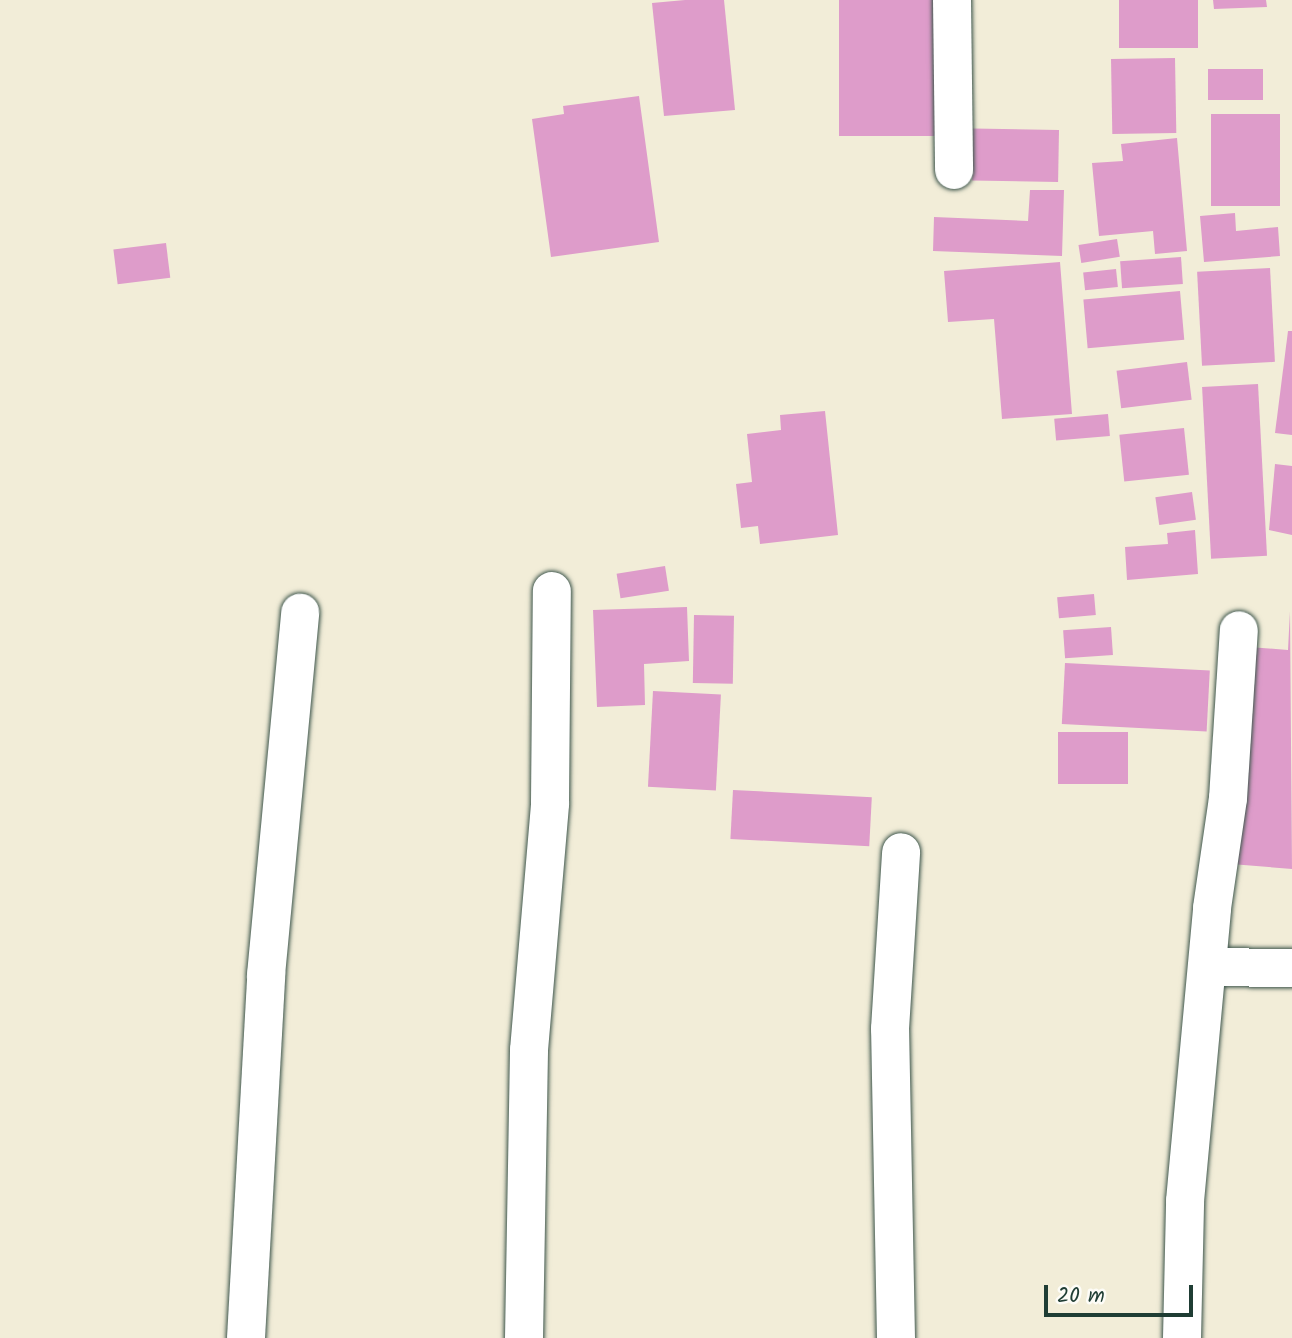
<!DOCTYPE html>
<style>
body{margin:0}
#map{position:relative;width:1292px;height:1338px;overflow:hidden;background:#f2edd8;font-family:Kalam,sans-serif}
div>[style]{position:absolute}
.building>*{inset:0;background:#de9cca;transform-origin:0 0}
.roads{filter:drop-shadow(0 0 2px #3f574d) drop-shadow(0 0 2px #3f574d)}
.minor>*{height:38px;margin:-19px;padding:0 19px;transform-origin:19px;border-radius:19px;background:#fff}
span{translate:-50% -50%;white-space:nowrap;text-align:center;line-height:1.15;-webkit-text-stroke:6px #fdfcf7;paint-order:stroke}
.scale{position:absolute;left:1044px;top:1285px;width:149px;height:32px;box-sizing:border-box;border:4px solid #1f3d34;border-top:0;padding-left:9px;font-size:21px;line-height:24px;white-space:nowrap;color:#1f3d34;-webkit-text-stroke:5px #fdfcf7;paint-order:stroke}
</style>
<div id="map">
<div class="building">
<div style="clip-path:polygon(685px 0,724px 0,735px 110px,664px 116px,652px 3px)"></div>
<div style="left:839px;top:0;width:96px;height:136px"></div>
<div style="left:1119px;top:0;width:79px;height:48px"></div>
<div style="clip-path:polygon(1213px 0,1266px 0,1267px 7px,1214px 9px)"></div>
<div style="left:1175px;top:58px;width:75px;height:64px;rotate:89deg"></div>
<div style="left:1263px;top:69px;width:31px;height:55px;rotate:90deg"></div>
<div style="clip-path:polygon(639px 96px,659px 242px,551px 257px,532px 119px,564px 114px,563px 106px)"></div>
<div style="left:1211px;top:114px;width:69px;height:92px"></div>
<div style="left:1059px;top:130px;width:52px;height:86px;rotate:91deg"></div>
<div style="clip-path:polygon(1177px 138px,1187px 251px,1155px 254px,1153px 231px,1099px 236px,1092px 163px,1123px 161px,1121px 144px)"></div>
<div style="clip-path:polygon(1030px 190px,1064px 190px,1062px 256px,933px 251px,934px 217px,1028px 221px)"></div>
<div style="clip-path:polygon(1235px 213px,1236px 231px,1278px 227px,1280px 256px,1204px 262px,1200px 216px)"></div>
<div style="left:1117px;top:239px;width:18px;height:39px;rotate:81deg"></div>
<div style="left:166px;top:243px;width:35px;height:53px;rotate:83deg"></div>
<div style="left:1181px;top:257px;width:27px;height:61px;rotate:86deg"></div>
<div style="clip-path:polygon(1060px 262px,1072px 414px,1002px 419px,994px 319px,948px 322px,944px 271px)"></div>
<div style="left:1270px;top:268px;width:94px;height:73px;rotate:87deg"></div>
<div style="left:1116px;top:269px;width:18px;height:33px;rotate:84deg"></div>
<div style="left:1180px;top:291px;width:49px;height:97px;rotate:85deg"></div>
<div style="clip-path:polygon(1288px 331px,1292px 331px,1292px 435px,1275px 433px)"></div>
<div style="left:1187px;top:362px;width:38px;height:71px;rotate:83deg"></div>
<div style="left:1258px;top:384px;width:172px;height:56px;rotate:87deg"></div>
<div style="clip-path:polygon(825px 411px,838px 535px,760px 544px,758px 526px,741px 528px,736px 484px,752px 482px,747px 434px,781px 430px,780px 415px)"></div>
<div style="left:1108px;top:414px;width:22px;height:54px;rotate:85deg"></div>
<div style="left:1184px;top:428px;width:47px;height:65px;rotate:84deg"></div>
<div style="clip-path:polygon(1275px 464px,1292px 466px,1292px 535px,1269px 530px)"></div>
<div style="left:1192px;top:492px;width:28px;height:37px;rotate:82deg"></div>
<div style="clip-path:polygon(1195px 530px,1198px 574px,1127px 580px,1125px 547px,1168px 544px,1167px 533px)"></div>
<div style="left:665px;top:566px;width:25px;height:49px;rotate:81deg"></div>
<div style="left:1094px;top:594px;width:21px;height:37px;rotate:85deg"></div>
<div style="clip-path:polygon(687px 607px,689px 661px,644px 664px,645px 705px,597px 707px,593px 610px)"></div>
<div style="clip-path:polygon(1290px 611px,1292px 869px,1231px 864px,1249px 647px,1288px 650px)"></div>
<div style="left:694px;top:615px;width:40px;height:68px;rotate:1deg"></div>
<div style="left:1111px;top:627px;width:28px;height:48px;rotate:86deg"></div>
<div style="left:1065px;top:663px;width:145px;height:61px;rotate:3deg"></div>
<div style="left:653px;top:691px;width:68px;height:96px;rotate:3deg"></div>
<div style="left:1058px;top:732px;width:70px;height:52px"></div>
<div style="left:733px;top:790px;width:139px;height:49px;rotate:3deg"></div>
</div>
<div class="roads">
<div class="minor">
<div style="left:952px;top:0;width:170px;rotate:89.3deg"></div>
<div style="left:1208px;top:967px;width:84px;rotate:0.7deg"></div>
<div style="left:246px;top:1338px;width:364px;rotate:-86.8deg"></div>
<div style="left:266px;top:975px;width:364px;rotate:-84.6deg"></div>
<div style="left:524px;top:1338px;width:288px;rotate:-89deg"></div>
<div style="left:529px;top:1050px;width:248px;rotate:-85.1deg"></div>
<div style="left:550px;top:803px;width:212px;rotate:-89.5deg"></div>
<div style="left:896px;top:1338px;width:309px;rotate:-91.1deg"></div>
<div style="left:890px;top:1029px;width:177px;rotate:-86.4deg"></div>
<div style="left:1182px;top:1338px;width:137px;rotate:-88.7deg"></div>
<div style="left:1185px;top:1201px;width:294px;rotate:-84.7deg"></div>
<div style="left:1212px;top:908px;width:111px;rotate:-81.7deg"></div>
<div style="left:1228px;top:798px;width:168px;rotate:-86.3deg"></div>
</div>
</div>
<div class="scale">20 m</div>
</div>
